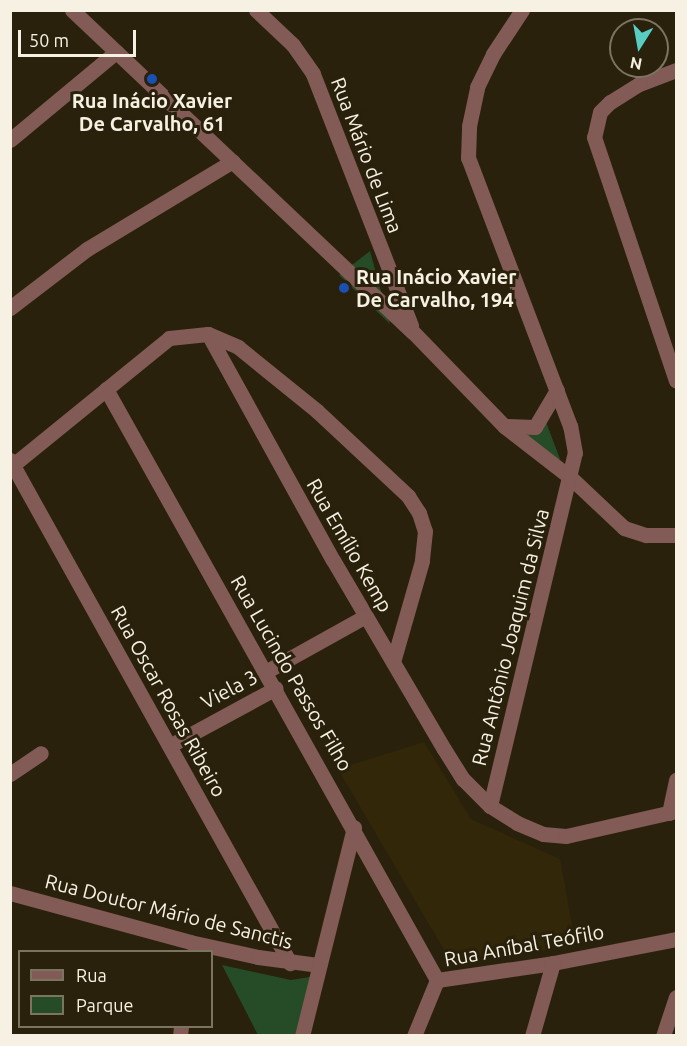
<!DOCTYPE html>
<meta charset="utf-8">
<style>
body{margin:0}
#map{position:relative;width:687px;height:1046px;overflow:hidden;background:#29210b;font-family:Ubuntu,sans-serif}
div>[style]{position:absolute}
.built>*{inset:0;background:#322709}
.green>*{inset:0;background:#264b27}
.minor>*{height:15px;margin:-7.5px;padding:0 7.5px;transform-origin:7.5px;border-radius:7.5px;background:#825a56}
.dots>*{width:16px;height:16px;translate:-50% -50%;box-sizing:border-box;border:3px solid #29210b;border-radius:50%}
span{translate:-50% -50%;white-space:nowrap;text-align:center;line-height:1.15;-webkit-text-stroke:6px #29210b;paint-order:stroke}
.poi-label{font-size:20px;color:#f6f1e3;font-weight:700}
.left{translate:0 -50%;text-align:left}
.street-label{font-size:20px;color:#f6f1e3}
.frame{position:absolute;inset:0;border:12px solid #f6f1e3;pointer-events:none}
.legend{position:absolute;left:18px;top:950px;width:195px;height:78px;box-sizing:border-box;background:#29210b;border:2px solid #7b7461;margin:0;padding:8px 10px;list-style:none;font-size:18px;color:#f6f1e3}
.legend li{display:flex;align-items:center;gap:12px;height:30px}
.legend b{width:30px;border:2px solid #7b7461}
.north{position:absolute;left:609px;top:18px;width:60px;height:60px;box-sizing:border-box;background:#29210b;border:2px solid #7b7461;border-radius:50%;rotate:191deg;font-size:16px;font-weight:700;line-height:24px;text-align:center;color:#f6f1e3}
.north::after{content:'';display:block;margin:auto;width:21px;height:27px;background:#57cec1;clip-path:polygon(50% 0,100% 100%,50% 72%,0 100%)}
.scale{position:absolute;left:18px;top:30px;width:118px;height:27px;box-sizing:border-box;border:3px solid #f6f1e3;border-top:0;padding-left:8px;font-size:18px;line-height:21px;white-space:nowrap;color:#f6f1e3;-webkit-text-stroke:4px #29210b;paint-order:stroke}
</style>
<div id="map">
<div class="built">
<div style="clip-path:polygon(424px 742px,471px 819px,560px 859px,576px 947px,450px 960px,338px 769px)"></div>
</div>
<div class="green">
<div style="clip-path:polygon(370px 251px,390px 324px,339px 275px)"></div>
<div style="clip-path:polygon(546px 422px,560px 459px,556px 464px,526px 435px)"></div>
<div style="clip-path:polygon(222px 965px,291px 980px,310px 977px,296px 1035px,258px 1035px)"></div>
</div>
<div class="minor">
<div style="left:72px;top:10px;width:469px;rotate:43.4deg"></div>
<div style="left:413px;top:332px;width:131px;rotate:45.9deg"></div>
<div style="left:504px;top:426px;width:85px;rotate:37.8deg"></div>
<div style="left:571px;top:478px;width:73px;rotate:43.3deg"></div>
<div style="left:624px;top:528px;width:23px;rotate:18deg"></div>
<div style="left:646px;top:535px;width:30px"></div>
<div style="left:256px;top:10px;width:51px;rotate:43.4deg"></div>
<div style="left:293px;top:45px;width:35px;rotate:55deg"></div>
<div style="left:313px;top:74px;width:270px;rotate:68.7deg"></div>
<div style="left:676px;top:70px;width:40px;rotate:159deg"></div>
<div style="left:639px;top:84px;width:34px;rotate:148deg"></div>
<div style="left:610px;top:102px;width:14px;rotate:135deg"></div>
<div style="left:600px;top:112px;width:26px;rotate:103deg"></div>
<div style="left:594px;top:137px;width:257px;rotate:71.4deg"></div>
<div style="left:10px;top:140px;width:138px;rotate:-39.7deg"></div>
<div style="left:10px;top:308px;width:97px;rotate:-37.5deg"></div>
<div style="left:87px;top:249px;width:170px;rotate:-31.1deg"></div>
<div style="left:208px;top:334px;width:258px;rotate:61.1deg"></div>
<div style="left:333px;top:560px;width:219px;rotate:59.6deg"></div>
<div style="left:444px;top:749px;width:36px;rotate:58deg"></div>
<div style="left:463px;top:779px;width:38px;rotate:45deg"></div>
<div style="left:490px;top:806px;width:32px;rotate:32deg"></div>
<div style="left:517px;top:823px;width:28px;rotate:23deg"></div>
<div style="left:543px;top:834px;width:23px;rotate:5deg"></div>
<div style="left:566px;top:836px;width:113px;rotate:-12.8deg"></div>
<div style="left:106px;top:389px;width:677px;rotate:60.75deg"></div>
<div style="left:506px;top:426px;width:29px;rotate:2deg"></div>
<div style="left:535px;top:427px;width:43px;rotate:-59.3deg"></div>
<div style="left:10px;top:460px;width:576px;rotate:60.9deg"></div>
<div style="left:13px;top:465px;width:201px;rotate:-39.1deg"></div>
<div style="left:169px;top:338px;width:39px;rotate:-6deg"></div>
<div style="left:208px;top:334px;width:33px;rotate:23deg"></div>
<div style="left:238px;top:347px;width:102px;rotate:39deg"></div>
<div style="left:317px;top:411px;width:125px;rotate:43deg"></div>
<div style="left:408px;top:496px;width:20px;rotate:57deg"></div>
<div style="left:419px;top:513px;width:19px;rotate:72deg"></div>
<div style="left:425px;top:531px;width:30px;rotate:96deg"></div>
<div style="left:422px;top:561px;width:105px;rotate:106deg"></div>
<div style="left:267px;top:671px;width:113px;rotate:-29.1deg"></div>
<div style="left:171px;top:745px;width:119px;rotate:-28.5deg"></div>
<div style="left:10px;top:774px;width:37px;rotate:-34deg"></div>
<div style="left:490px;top:806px;width:363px;rotate:-76.5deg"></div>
<div style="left:575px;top:453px;width:27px;rotate:-100deg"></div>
<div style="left:570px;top:426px;width:287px;rotate:-110.8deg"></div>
<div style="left:468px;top:158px;width:32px;rotate:-88deg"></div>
<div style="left:469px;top:126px;width:40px;rotate:-78deg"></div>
<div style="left:477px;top:87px;width:37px;rotate:-64deg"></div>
<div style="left:493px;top:54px;width:53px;rotate:-56.6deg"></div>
<div style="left:669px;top:813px;width:34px;rotate:-78deg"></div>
<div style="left:10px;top:893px;width:187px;rotate:15.2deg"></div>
<div style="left:190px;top:942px;width:70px;rotate:12.4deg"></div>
<div style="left:258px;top:957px;width:62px;rotate:7.5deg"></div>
<div style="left:180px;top:1036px;width:10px;rotate:-84deg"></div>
<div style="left:302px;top:1036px;width:215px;rotate:-76deg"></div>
<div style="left:414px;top:1036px;width:61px;rotate:-67.7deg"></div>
<div style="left:437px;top:980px;width:117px;rotate:-8.3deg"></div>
<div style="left:553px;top:963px;width:125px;rotate:-11deg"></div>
<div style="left:532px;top:1036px;width:76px;rotate:-74deg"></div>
<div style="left:663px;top:1036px;width:41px;rotate:-71.6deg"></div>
</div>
<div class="dots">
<div style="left:152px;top:79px;background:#1a4fb4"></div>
<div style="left:344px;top:288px;background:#1a4fb4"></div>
</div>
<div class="poi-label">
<span style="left:152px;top:112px">Rua Inácio Xavier<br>De Carvalho, 61</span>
<span class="left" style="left:356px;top:288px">Rua Inácio Xavier<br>De Carvalho, 194</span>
</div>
<div class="street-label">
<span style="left:367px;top:155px;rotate:69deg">Rua Mário de Lima</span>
<span style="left:350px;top:545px;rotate:60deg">Rua Emílio Kemp</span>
<span style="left:510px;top:637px;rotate:-76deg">Rua Antônio Joaquim da Silva</span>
<span style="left:292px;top:673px;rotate:60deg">Rua Lucindo Passos Filho</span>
<span style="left:229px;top:689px;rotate:-28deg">Viela 3</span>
<span style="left:169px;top:701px;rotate:61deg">Rua Oscar Rosas Ribeiro</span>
<span style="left:169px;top:911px;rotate:14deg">Rua Doutor Mário de Sanctis</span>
<span style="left:524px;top:945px;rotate:-10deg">Rua Aníbal Teófilo</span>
</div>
<div class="frame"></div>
<ul class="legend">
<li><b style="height:8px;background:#825a56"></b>Rua</li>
<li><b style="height:16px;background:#264b27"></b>Parque</li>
</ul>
<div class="north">N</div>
<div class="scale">50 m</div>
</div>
